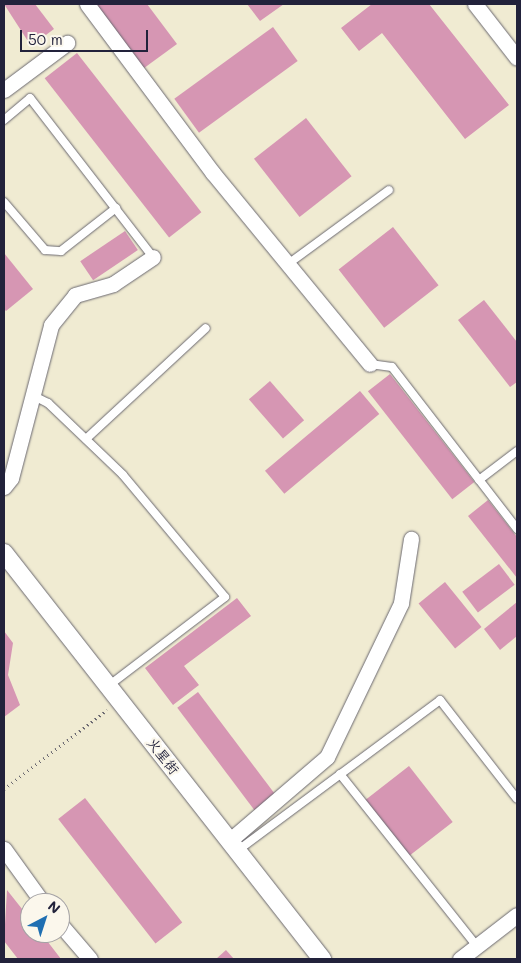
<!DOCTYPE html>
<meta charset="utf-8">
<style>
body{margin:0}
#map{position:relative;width:521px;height:963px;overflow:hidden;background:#f0ebd2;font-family:Mali,"LXGW WenKai TC",sans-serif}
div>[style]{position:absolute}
.building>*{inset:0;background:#d696b3;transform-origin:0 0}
.path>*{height:3px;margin-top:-1.5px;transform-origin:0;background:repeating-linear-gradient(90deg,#6a6870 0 1px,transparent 0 5px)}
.roads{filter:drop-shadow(0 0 1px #6a6870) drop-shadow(0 0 1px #6a6870)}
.service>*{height:8px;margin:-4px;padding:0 4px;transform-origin:4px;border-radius:4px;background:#fff}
.minor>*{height:15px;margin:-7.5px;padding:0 7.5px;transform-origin:7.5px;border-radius:7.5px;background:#fff}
.tertiary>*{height:18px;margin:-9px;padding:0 9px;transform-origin:9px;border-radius:9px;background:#fff}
span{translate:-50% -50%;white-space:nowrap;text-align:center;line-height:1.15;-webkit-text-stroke:4.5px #fbf7ec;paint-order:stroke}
.street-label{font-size:14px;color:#22223b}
.frame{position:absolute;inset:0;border:5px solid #22223b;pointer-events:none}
.north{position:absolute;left:20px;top:893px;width:50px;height:50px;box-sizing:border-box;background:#fbf7ec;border:1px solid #a4a2a5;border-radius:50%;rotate:40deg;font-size:14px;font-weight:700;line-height:20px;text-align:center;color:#22223b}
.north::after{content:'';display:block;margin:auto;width:18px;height:22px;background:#1f6fb2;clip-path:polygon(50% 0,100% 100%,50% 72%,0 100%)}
.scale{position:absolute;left:20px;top:30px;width:128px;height:22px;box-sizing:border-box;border:2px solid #22223b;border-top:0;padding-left:6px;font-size:15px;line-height:18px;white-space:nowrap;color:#22223b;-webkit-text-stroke:4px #fbf7ec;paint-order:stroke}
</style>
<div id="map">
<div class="building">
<div style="clip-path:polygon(4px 4px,35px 4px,54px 29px,31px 46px)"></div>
<div style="clip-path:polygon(91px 4px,147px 4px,177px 44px,140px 71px)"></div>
<div style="clip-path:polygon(247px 4px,284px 4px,260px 21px)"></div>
<div style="clip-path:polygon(372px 4px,429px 4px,509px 105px,465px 139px,382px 33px,359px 51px,341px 28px)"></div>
<div style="left:273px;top:27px;width:42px;height:122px;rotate:54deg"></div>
<div style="left:77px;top:53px;width:202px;height:41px;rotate:52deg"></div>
<div style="left:306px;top:118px;width:74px;height:66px;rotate:52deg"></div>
<div style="left:393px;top:227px;width:74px;height:69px;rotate:52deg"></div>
<div style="left:125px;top:231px;width:23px;height:54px;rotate:56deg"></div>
<div style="clip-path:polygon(4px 253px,33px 289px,6px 311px,4px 309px)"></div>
<div style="clip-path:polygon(484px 300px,517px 342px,517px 382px,510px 387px,458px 320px)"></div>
<div style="left:390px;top:374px;width:137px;height:28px;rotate:52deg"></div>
<div style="left:270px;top:381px;width:52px;height:28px;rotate:49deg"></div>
<div style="left:360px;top:391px;width:30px;height:124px;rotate:50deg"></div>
<div style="clip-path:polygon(488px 500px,517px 537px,517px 578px,468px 516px)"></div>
<div style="left:499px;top:564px;width:26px;height:46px;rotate:53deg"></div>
<div style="left:445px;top:582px;width:58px;height:34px;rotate:51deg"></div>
<div style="clip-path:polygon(237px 598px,251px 616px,184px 666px,199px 685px,173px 705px,145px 668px)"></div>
<div style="clip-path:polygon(517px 602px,517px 636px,500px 650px,484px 629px)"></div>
<div style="clip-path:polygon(4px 631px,13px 643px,8px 675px,20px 705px,4px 717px)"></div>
<div style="left:198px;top:692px;width:129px;height:26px;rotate:53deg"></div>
<div style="left:409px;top:766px;width:71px;height:55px;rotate:52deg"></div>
<div style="left:85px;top:798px;width:158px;height:34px;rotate:52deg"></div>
<div style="clip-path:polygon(7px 890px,30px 919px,30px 933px,41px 933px,61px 959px,18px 959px,4px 941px)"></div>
<div style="clip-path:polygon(226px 950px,234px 959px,216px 959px)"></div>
</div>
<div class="path">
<div style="left:4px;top:789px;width:130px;rotate:-37.5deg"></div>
</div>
<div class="roads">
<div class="service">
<div style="left:4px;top:120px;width:34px;rotate:-40deg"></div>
<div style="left:30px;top:98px;width:201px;rotate:52.3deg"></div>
<div style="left:4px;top:202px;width:63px;rotate:49.5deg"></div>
<div style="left:45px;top:250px;width:16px;rotate:4deg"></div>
<div style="left:61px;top:251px;width:70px;rotate:-38deg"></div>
<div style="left:288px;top:264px;width:125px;rotate:-36.2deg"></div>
<div style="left:370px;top:364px;width:22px;rotate:8deg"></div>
<div style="left:392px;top:367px;width:205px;rotate:52.3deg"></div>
<div style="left:32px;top:395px;width:18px;rotate:27deg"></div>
<div style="left:48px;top:403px;width:104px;rotate:43.8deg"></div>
<div style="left:123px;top:475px;width:159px;rotate:50.1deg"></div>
<div style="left:225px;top:597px;width:147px;rotate:142.7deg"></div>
<div style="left:86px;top:439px;width:163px;rotate:-42.8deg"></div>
<div style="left:479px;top:480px;width:48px;rotate:-37.3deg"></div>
<div style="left:340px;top:774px;width:220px;rotate:51.5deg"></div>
<div style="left:237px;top:851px;width:253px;rotate:-36.6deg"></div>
<div style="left:440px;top:700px;width:125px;rotate:52.1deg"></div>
</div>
<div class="minor">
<div style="left:87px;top:4px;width:211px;rotate:53.3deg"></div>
<div style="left:213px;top:173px;width:247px;rotate:50.6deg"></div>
<div style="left:475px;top:4px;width:68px;rotate:52.1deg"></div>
<div style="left:4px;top:90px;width:79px;rotate:-36.7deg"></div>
<div style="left:4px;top:487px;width:11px;rotate:-52deg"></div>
<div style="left:11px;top:478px;width:158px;rotate:-75.3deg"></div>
<div style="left:51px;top:325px;width:38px;rotate:-51deg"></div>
<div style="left:75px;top:295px;width:40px;rotate:-16deg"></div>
<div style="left:113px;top:284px;width:48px;rotate:-34deg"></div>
<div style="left:229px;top:841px;width:129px;rotate:-40.6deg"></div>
<div style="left:327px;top:757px;width:171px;rotate:-64.3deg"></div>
<div style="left:401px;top:603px;width:65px;rotate:-81.1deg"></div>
<div style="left:4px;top:849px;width:67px;rotate:54.2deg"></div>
<div style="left:60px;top:924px;width:46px;rotate:49.4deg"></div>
<div style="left:460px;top:959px;width:72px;rotate:-37.7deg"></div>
</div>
<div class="tertiary">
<div style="left:4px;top:553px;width:516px;rotate:51.93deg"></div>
</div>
</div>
<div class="street-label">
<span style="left:163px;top:756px;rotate:52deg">火星街</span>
</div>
<div class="frame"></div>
<div class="north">N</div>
<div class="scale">50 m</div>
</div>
